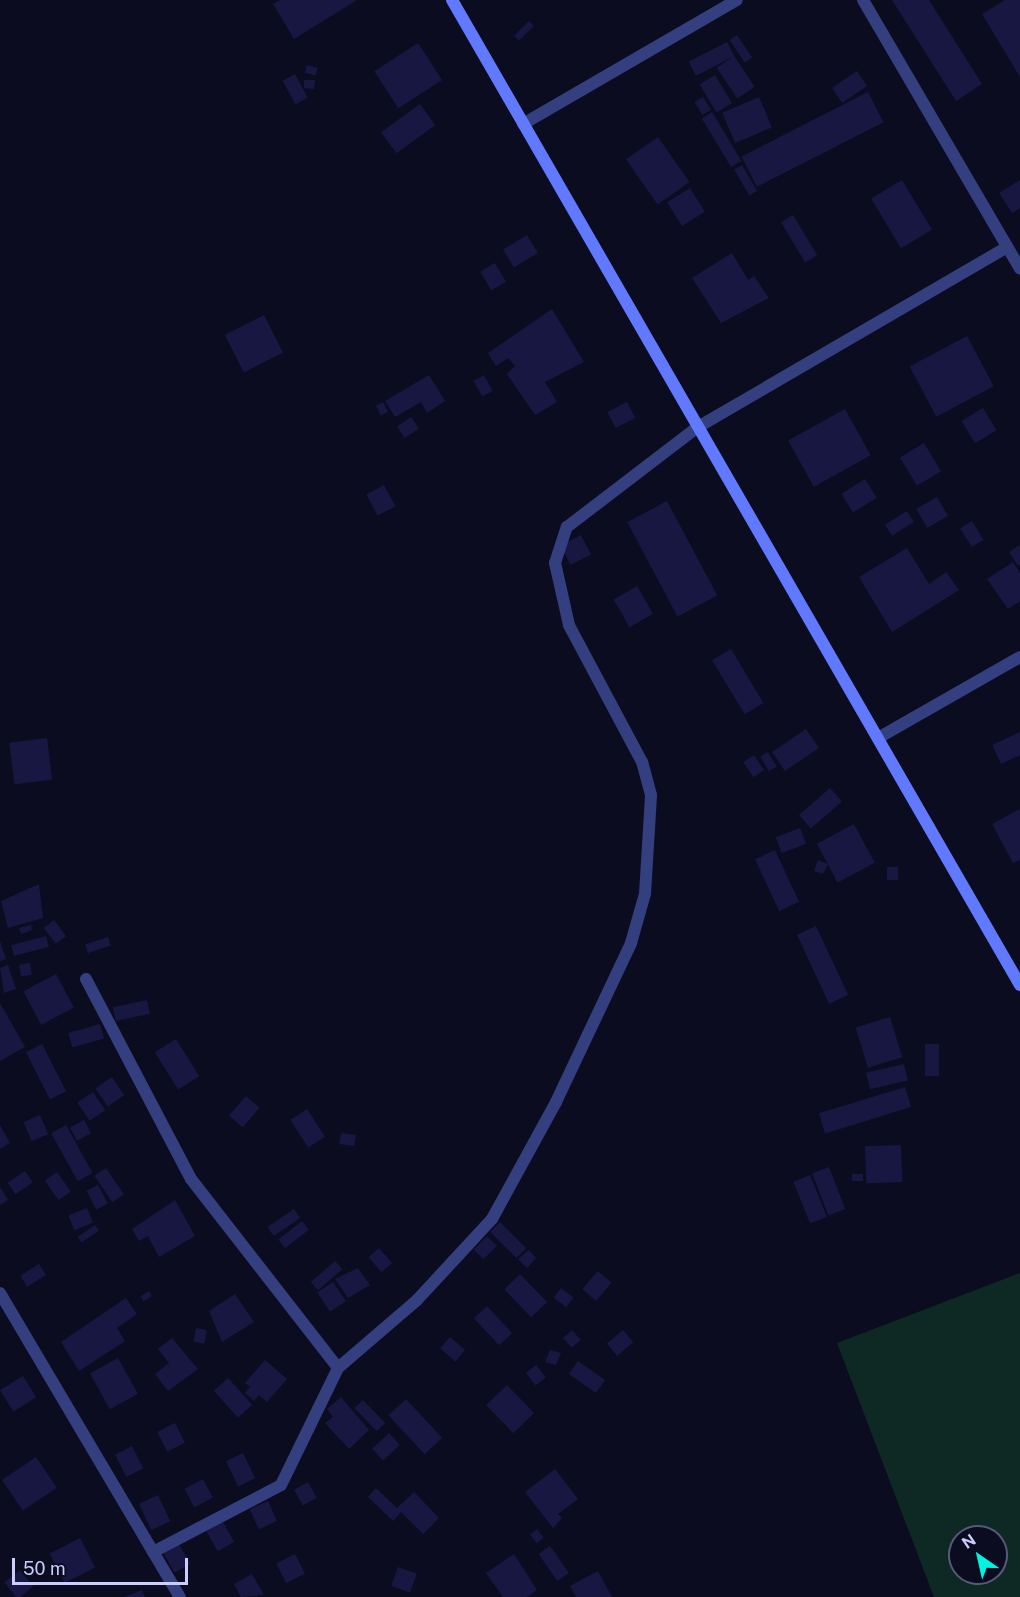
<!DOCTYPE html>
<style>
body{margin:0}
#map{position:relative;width:1020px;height:1597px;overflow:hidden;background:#0b0c1f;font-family:"Public Sans",sans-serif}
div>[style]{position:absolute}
.green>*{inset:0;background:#0e2923}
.building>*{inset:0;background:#181741;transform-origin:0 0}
.street>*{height:12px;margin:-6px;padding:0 6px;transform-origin:6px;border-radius:6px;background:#343f80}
.secondary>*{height:12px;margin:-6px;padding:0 6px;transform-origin:6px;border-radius:6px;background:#6179ff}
span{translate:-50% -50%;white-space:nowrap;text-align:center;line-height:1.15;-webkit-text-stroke:6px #0b0c1f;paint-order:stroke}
.north{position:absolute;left:948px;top:1525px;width:60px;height:60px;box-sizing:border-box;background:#0b0c1f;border:2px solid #575979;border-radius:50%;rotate:326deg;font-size:16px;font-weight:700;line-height:24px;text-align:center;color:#cacdff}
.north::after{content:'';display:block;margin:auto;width:21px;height:27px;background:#00f5e1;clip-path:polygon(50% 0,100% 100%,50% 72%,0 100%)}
.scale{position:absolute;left:12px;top:1558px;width:176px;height:27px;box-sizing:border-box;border:3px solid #cacdff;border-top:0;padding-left:8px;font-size:18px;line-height:21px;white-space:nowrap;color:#cacdff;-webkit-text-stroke:4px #0b0c1f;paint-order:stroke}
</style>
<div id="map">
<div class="green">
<div style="clip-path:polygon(evenodd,1020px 1273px,1020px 1597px,934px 1597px,837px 1343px,1020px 1273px,960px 1537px,996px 1537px,996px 1573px,960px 1573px,960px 1537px)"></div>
</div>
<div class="building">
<div style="clip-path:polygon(280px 0,357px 0,294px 39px,273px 4px)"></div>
<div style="clip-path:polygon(892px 0,929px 0,982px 84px,956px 101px)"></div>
<div style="clip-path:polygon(1005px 0,1020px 0,1020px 77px,982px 14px)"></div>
<div style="left:529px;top:21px;width:7px;height:21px;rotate:45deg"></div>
<div style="left:737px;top:35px;width:27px;height:9px;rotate:56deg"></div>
<div style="left:727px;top:42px;width:16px;height:43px;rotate:63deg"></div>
<div style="left:418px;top:43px;width:44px;height:52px;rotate:57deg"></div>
<div style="left:734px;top:56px;width:37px;height:21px;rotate:56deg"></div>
<div style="left:307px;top:65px;width:11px;height:8px;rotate:15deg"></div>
<div style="left:857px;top:71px;width:18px;height:30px;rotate:56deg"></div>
<div style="left:295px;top:74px;width:27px;height:14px;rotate:62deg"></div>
<div style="left:715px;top:75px;width:33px;height:18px;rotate:59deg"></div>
<div style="clip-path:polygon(304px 80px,315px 80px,314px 89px,304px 88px)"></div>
<div style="left:868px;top:92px;width:34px;height:142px;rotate:63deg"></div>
<div style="left:703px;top:97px;width:15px;height:10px;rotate:58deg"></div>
<div style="left:759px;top:97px;width:33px;height:40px;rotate:67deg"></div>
<div style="left:420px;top:104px;width:26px;height:48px;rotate:54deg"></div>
<div style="left:712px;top:112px;width:57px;height:12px;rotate:59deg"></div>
<div style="left:658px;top:137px;width:55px;height:39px;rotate:55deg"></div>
<div style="left:742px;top:165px;width:30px;height:9px;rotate:60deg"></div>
<div style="left:902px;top:180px;width:58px;height:36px;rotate:59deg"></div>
<div style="clip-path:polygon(1020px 180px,1020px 208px,1012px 213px,999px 193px)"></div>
<div style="left:690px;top:188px;width:28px;height:27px;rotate:58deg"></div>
<div style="left:793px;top:215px;width:47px;height:14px;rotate:59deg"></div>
<div style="left:527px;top:235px;width:21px;height:28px;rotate:59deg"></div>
<div style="clip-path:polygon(732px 253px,748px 280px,754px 276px,769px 298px,721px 323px,692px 278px)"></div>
<div style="left:495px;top:263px;width:22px;height:17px;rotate:60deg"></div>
<div style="clip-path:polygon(552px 309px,584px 362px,545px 382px,557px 402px,535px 415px,507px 374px,515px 366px,508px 358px,496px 366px,488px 353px)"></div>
<div style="left:264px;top:315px;width:42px;height:44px;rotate:63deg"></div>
<div style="left:967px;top:336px;width:57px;height:65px;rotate:62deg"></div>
<div style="clip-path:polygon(429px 375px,445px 401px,427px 413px,421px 402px,395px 417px,385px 401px)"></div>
<div style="left:484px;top:375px;width:18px;height:12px;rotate:61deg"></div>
<div style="left:383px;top:402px;width:11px;height:8px;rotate:63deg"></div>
<div style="left:627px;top:402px;width:18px;height:22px;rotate:63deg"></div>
<div style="left:983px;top:408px;width:26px;height:25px;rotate:59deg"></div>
<div style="left:845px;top:409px;width:53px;height:65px;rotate:61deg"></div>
<div style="left:411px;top:417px;width:14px;height:17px;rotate:56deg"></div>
<div style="left:924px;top:443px;width:33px;height:28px;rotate:59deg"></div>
<div style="left:865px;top:479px;width:22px;height:28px;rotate:58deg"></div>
<div style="left:384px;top:485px;width:24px;height:20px;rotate:62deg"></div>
<div style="left:937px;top:497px;width:22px;height:24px;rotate:60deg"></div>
<div style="left:667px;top:501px;width:107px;height:45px;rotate:62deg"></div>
<div style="left:907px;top:511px;width:13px;height:26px;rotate:58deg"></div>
<div style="left:972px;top:521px;width:22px;height:14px;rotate:58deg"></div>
<div style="left:581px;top:535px;width:22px;height:23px;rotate:63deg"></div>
<div style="clip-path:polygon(1020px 545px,1020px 564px,1018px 566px,1009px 552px)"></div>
<div style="clip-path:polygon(907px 548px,929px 584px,946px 572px,959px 590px,892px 632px,859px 577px)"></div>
<div style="clip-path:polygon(1013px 562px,1020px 573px,1020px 601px,1008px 609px,987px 579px)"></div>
<div style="left:637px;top:586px;width:32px;height:27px;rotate:60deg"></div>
<div style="left:731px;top:649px;width:63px;height:22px;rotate:59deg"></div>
<div style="left:806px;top:729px;width:23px;height:41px;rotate:56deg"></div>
<div style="clip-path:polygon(1020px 732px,1020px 755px,1001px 764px,992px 745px)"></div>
<div style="left:47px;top:738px;width:42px;height:38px;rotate:83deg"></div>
<div style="left:768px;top:752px;width:17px;height:9px;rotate:59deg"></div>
<div style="left:754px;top:755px;width:18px;height:13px;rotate:56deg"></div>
<div style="left:830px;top:788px;width:18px;height:41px;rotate:49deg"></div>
<div style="clip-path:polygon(1020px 809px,1020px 860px,1013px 863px,992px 824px)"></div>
<div style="left:854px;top:824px;width:44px;height:42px;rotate:62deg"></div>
<div style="left:800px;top:828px;width:17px;height:26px;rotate:69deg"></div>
<div style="left:775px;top:850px;width:57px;height:22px;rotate:65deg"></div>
<div style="clip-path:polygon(818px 860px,828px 864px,823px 874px,814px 871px)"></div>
<div style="left:887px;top:867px;width:11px;height:13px"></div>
<div style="clip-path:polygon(39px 884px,43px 918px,8px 928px,1px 901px)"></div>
<div style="left:54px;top:920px;width:20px;height:13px;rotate:53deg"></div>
<div style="clip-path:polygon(31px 925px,32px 930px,21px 934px,19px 928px)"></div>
<div style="left:816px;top:926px;width:76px;height:21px;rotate:65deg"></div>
<div style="left:46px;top:936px;width:11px;height:36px;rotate:75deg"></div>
<div style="left:108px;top:937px;width:9px;height:24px;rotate:72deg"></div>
<div style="clip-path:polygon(0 941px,6px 959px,0 961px)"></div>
<div style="left:30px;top:963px;width:12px;height:11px;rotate:81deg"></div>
<div style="clip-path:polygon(8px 965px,16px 989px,4px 993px,0 968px)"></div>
<div style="left:56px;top:974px;width:38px;height:37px;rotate:62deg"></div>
<div style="left:147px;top:1000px;width:14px;height:35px;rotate:78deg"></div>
<div style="clip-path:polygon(0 1003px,25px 1047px,0 1061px)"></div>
<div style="left:890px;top:1017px;width:42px;height:36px;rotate:73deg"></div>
<div style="left:100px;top:1024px;width:15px;height:33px;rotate:74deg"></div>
<div style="left:176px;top:1039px;width:44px;height:25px;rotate:58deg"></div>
<div style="left:42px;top:1044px;width:53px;height:18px;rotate:63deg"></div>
<div style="left:925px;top:1044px;width:14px;height:32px"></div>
<div style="left:904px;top:1064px;width:17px;height:39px;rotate:77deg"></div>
<div style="left:112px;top:1077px;width:22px;height:20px;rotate:56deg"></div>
<div style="left:905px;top:1087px;width:21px;height:90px;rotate:73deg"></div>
<div style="left:93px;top:1092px;width:22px;height:19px;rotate:56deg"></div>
<div style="left:246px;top:1096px;width:18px;height:26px;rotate:41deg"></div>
<div style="left:307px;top:1109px;width:33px;height:20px;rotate:57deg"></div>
<div style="left:40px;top:1115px;width:21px;height:18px;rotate:67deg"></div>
<div style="left:84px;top:1120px;width:15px;height:16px;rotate:62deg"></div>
<div style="clip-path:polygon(0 1125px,10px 1143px,0 1149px)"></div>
<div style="left:66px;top:1125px;width:55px;height:17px;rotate:61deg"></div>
<div style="left:341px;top:1133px;width:15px;height:11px;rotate:8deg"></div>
<div style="left:901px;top:1145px;width:37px;height:36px;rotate:88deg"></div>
<div style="left:829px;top:1167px;width:45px;height:18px;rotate:69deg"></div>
<div style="left:106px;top:1168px;width:32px;height:14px;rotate:56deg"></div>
<div style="left:25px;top:1171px;width:14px;height:21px;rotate:56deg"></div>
<div style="left:57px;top:1172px;width:24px;height:15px;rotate:55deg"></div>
<div style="left:863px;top:1174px;width:7px;height:11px;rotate:90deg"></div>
<div style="left:810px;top:1175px;width:45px;height:18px;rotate:68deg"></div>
<div style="left:98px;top:1185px;width:21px;height:13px;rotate:62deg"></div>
<div style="clip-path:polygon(0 1187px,8px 1200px,0 1205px)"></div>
<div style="clip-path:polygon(175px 1200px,195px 1236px,159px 1257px,148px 1236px,139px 1241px,132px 1229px)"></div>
<div style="left:87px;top:1208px;width:16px;height:20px;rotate:68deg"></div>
<div style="left:294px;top:1209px;width:11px;height:32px;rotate:56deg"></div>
<div style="left:302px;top:1221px;width:11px;height:30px;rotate:52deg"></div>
<div style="left:500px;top:1222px;width:37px;height:14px;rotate:45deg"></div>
<div style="left:95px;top:1225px;width:7px;height:21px;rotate:56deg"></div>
<div style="left:487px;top:1236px;width:14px;height:19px;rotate:45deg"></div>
<div style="left:379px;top:1248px;width:20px;height:14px;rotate:49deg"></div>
<div style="clip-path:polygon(529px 1250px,536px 1258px,527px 1268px,518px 1259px)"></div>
<div style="left:335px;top:1261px;width:11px;height:32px;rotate:49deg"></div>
<div style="left:39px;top:1264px;width:13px;height:22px;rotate:58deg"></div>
<div style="clip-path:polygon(358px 1268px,370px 1285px,348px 1298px,335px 1279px)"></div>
<div style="left:598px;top:1271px;width:18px;height:24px;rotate:41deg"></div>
<div style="left:520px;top:1274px;width:39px;height:22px;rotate:46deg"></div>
<div style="left:333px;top:1282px;width:23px;height:19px;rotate:56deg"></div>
<div style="left:561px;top:1288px;width:16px;height:12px;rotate:38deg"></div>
<div style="left:149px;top:1291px;width:6px;height:10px;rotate:59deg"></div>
<div style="clip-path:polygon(235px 1294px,254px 1322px,222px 1342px,209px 1311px)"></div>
<div style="clip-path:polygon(126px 1298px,137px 1314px,117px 1328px,125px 1341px,79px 1371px,61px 1342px)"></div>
<div style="left:487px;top:1306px;width:37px;height:18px;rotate:47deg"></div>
<div style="left:196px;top:1328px;width:11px;height:14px;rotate:10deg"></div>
<div style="left:572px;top:1330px;width:13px;height:12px;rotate:48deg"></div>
<div style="left:623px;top:1330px;width:16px;height:21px;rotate:50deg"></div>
<div style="left:450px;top:1337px;width:20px;height:15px;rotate:41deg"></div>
<div style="clip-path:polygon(172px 1338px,198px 1369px,168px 1391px,155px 1374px,169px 1363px,158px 1349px)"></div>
<div style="clip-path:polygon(550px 1350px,561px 1353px,556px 1365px,545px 1362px)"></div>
<div style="left:118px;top:1358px;width:41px;height:32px;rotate:61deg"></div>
<div style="clip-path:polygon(265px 1360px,287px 1379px,267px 1402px,259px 1395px,254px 1401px,245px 1393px,250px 1387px,245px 1383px)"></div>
<div style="left:578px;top:1361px;width:33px;height:16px;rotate:35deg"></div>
<div style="left:536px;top:1365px;width:16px;height:13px;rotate:52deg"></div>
<div style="left:23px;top:1376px;width:25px;height:27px;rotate:58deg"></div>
<div style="left:228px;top:1378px;width:36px;height:19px;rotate:48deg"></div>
<div style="left:507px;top:1385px;width:39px;height:29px;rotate:46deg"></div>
<div style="clip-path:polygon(341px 1397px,369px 1430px,349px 1449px,325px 1423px,333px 1417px,327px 1409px)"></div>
<div style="left:406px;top:1399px;width:53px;height:24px;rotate:47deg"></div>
<div style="left:363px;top:1400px;width:32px;height:12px;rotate:46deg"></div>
<div style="left:175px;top:1423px;width:22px;height:20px;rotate:63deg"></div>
<div style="left:389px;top:1433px;width:16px;height:23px;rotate:47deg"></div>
<div style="left:132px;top:1446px;width:25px;height:19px;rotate:63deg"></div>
<div style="left:243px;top:1453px;width:28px;height:19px;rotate:64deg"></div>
<div style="left:36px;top:1457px;width:37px;height:41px;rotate:56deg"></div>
<div style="clip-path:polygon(555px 1469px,578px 1499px,558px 1514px,562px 1518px,553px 1528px,525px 1492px)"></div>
<div style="left:203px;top:1479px;width:21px;height:21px;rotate:62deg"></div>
<div style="left:308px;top:1482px;width:18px;height:16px;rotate:61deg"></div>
<div style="clip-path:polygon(376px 1488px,397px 1508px,414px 1492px,439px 1518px,423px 1534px,401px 1512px,393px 1521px,368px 1497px)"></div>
<div style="left:158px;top:1495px;width:29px;height:21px;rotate:65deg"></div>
<div style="left:268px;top:1501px;width:22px;height:20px;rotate:66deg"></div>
<div style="left:223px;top:1522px;width:23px;height:19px;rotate:61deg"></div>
<div style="left:537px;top:1529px;width:11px;height:9px;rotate:52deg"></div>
<div style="left:80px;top:1538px;width:33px;height:34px;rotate:63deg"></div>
<div style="left:179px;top:1544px;width:23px;height:18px;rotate:61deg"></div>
<div style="left:550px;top:1546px;width:33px;height:14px;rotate:55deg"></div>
<div style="left:295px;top:1554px;width:22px;height:21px;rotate:63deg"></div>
<div style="clip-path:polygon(514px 1554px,537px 1590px,527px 1597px,503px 1597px,486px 1573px)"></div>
<div style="left:398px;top:1567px;width:20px;height:20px;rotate:20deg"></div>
<div style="left:20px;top:1570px;width:21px;height:20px;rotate:51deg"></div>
<div style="clip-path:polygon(598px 1571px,612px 1597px,576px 1597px,570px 1586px)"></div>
<div style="clip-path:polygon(252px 1574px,264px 1595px,241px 1597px,234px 1584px)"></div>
<div style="clip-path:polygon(142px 1590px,145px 1597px,124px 1597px)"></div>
</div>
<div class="street">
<div style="left:863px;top:0;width:311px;rotate:59.7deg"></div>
<div style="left:523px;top:124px;width:247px;rotate:-30.1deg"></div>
<div style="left:878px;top:738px;width:163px;rotate:-29.7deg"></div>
<div style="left:86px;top:979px;width:226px;rotate:62.3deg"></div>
<div style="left:191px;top:1179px;width:239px;rotate:52.1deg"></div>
<div style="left:0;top:1293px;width:353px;rotate:59.4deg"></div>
<div style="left:153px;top:1552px;width:144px;rotate:-27.6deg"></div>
<div style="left:281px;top:1485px;width:130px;rotate:-64deg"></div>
<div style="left:338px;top:1368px;width:104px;rotate:-40.7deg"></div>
<div style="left:417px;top:1300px;width:110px;rotate:-47.2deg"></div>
<div style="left:492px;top:1219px;width:133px;rotate:-61.3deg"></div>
<div style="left:556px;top:1102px;width:176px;rotate:-64.7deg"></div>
<div style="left:631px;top:943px;width:51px;rotate:-74.1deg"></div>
<div style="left:645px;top:894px;width:99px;rotate:-86.5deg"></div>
<div style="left:651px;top:795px;width:34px;rotate:-105deg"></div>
<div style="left:642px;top:762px;width:155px;rotate:-118.1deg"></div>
<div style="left:569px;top:625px;width:64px;rotate:-102.7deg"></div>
<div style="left:555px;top:563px;width:38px;rotate:-72deg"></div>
<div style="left:567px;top:527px;width:165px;rotate:-37.4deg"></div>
<div style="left:698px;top:427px;width:358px;rotate:-30.2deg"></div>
</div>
<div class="secondary">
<div style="left:452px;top:0;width:1137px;rotate:60.03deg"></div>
</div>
<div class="north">N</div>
<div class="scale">50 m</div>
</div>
